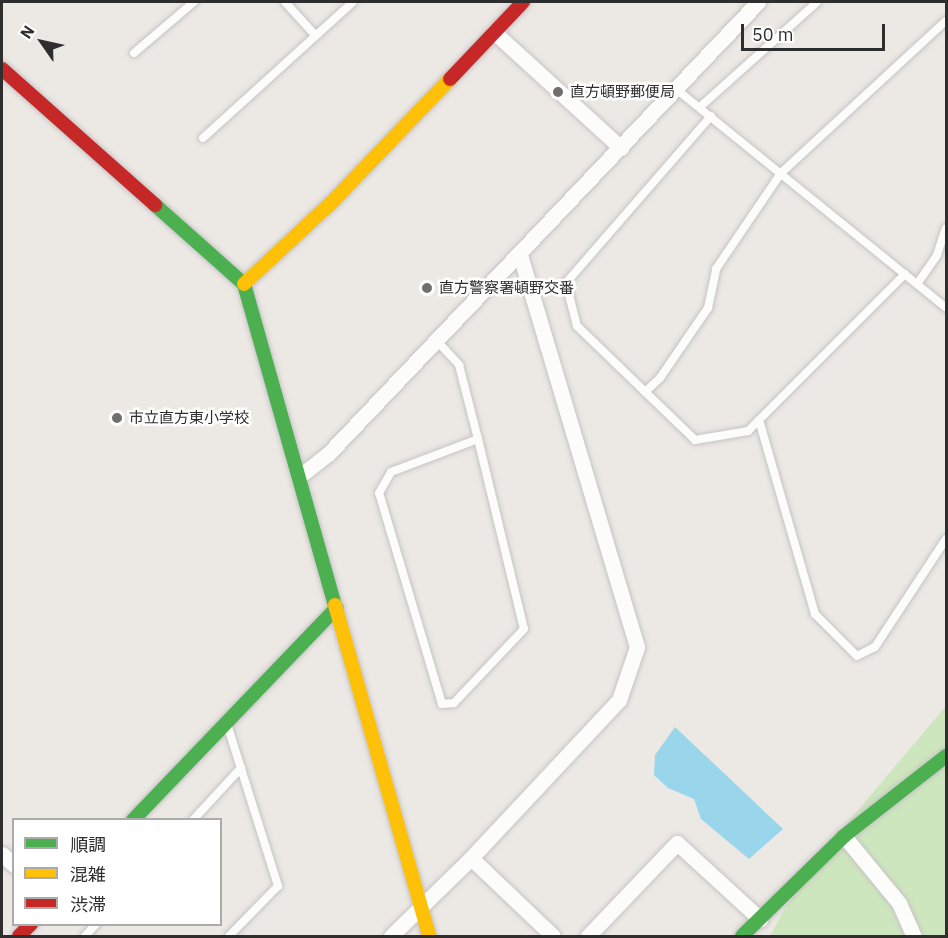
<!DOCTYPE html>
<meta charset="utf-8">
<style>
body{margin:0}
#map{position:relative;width:948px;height:938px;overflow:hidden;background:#ece8e4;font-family:"IBM Plex Sans","Noto Sans JP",sans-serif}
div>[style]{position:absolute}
.green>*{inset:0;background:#cee6be}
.water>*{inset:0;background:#99d6ec}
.roads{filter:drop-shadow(0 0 2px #c5c4c5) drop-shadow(0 0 2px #c5c4c5)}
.lane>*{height:8px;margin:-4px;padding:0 4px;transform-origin:4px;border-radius:4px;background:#fcfcfb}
.street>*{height:15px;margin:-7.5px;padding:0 7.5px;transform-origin:7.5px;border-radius:7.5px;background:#fcfcfb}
.fast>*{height:14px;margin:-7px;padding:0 7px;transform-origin:7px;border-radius:7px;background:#4caf50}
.slow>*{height:14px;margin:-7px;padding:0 7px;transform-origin:7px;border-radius:7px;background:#ffc107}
.jam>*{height:14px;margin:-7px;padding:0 7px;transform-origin:7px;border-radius:7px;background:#c62828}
.dots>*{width:16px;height:16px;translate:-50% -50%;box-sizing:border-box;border:3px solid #fff;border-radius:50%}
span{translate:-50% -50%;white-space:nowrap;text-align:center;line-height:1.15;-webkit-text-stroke:5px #fff;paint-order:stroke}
.poi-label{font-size:15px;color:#2e2e2e}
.left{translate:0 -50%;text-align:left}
.frame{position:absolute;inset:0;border:3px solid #2e2e2e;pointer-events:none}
.legend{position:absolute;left:12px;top:818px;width:210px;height:108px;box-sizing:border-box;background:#fff;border:2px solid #ababab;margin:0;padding:8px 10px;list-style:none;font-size:18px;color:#2e2e2e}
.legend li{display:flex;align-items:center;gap:12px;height:30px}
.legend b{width:30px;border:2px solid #ababab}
.north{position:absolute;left:12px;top:12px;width:60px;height:60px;-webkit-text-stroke:4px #fff;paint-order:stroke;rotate:304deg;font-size:16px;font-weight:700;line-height:24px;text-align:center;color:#2e2e2e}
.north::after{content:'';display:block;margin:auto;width:21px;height:27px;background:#2e2e2e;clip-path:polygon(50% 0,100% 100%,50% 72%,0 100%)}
.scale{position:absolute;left:741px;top:24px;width:144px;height:27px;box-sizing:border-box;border:3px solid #2e2e2e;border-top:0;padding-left:8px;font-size:18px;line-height:21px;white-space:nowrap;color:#2e2e2e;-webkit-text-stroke:4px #fff;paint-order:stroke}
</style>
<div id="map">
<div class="green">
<div style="clip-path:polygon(946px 706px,946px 936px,770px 936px,785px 908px,837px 835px)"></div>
</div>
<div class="water">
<div style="clip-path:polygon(675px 727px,783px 829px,749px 859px,701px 819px,694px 799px,668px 788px,654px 775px,655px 755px)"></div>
</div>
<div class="roads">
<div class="lane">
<div style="left:285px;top:2px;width:45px;rotate:47.7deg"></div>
<div style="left:134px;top:53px;width:79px;rotate:-40.4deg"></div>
<div style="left:676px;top:89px;width:348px;rotate:39deg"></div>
<div style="left:700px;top:107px;width:157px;rotate:-41.9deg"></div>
<div style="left:711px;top:116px;width:221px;rotate:131deg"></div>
<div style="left:566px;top:283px;width:44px;rotate:75.7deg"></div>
<div style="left:577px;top:326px;width:164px;rotate:44deg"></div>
<div style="left:695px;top:440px;width:54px;rotate:-9.6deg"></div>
<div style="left:748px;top:431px;width:222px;rotate:-45deg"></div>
<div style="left:203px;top:138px;width:202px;rotate:-42.2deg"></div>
<div style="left:917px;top:284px;width:35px;rotate:-55deg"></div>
<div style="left:937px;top:255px;width:28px;rotate:-72deg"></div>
<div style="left:437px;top:341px;width:33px;rotate:47deg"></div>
<div style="left:459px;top:365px;width:76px;rotate:75.6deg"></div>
<div style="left:478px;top:439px;width:195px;rotate:76.4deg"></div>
<div style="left:524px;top:629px;width:102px;rotate:133.4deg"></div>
<div style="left:454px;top:703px;width:12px;rotate:175deg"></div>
<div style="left:442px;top:704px;width:220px;rotate:-106.6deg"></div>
<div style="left:379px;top:493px;width:24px;rotate:-60deg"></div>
<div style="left:391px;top:472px;width:93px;rotate:-20.8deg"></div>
<div style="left:645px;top:392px;width:21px;rotate:-43deg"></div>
<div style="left:660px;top:378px;width:85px;rotate:-55.6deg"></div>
<div style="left:708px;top:308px;width:40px;rotate:-78deg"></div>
<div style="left:716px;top:269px;width:116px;rotate:-55.9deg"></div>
<div style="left:781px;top:173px;width:224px;rotate:-42.7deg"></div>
<div style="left:759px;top:420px;width:202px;rotate:73.9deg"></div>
<div style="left:815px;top:614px;width:59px;rotate:45deg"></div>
<div style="left:857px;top:656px;width:20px;rotate:-27deg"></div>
<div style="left:875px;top:647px;width:129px;rotate:-56.7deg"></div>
<div style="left:227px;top:724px;width:170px;rotate:72.5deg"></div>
<div style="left:278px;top:886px;width:70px;rotate:134.4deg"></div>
<div style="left:193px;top:820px;width:71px;rotate:-47.3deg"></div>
<div style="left:85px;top:936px;width:16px;rotate:-47deg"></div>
</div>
<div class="street">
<div style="left:494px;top:32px;width:172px;rotate:42.4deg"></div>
<div style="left:301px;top:475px;width:34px;rotate:-38deg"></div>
<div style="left:328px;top:454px;width:624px;rotate:-46.43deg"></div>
<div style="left:844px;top:836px;width:87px;rotate:50.6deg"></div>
<div style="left:899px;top:903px;width:36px;rotate:66deg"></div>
<div style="left:2px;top:854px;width:16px;rotate:43deg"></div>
<div style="left:471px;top:858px;width:113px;rotate:43.6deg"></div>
<div style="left:391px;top:936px;width:112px;rotate:-44.3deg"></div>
<div style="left:471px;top:858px;width:216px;rotate:-46.9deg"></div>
<div style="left:619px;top:700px;width:56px;rotate:-71.2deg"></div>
<div style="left:637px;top:647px;width:409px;rotate:-106.6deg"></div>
<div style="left:588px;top:936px;width:129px;rotate:-46.3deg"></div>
<div style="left:677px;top:843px;width:113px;rotate:42.5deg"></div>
</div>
<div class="fast">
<div style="left:155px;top:205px;width:119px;rotate:41.6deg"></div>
<div style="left:244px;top:284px;width:334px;rotate:74.2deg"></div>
<div style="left:133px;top:820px;width:294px;rotate:-46.2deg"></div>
<div style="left:742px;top:936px;width:143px;rotate:-44.4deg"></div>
<div style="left:844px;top:836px;width:130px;rotate:-38.1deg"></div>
</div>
<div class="slow">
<div style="left:244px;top:284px;width:119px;rotate:-43deg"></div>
<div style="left:331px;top:203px;width:172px;rotate:-46.2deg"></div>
<div style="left:335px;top:605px;width:344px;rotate:74.1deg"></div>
</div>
<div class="jam">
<div style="left:2px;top:69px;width:205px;rotate:41.6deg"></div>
<div style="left:450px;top:79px;width:106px;rotate:-46.5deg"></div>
<div style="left:19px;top:936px;width:17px;rotate:-45deg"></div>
</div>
</div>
<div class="dots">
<div style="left:558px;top:92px;background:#706f6e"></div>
<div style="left:427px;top:288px;background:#706f6e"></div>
<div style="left:117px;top:418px;background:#706f6e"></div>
</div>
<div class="poi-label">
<span class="left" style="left:570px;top:92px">直方頓野郵便局</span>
<span class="left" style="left:439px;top:288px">直方警察署頓野交番</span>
<span class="left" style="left:129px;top:418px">市立直方東小学校</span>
</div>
<div class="frame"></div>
<ul class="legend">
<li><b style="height:8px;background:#4caf50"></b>順調</li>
<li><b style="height:8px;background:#ffc107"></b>混雑</li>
<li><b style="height:8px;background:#c62828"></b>渋滞</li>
</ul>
<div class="north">N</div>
<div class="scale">50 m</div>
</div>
